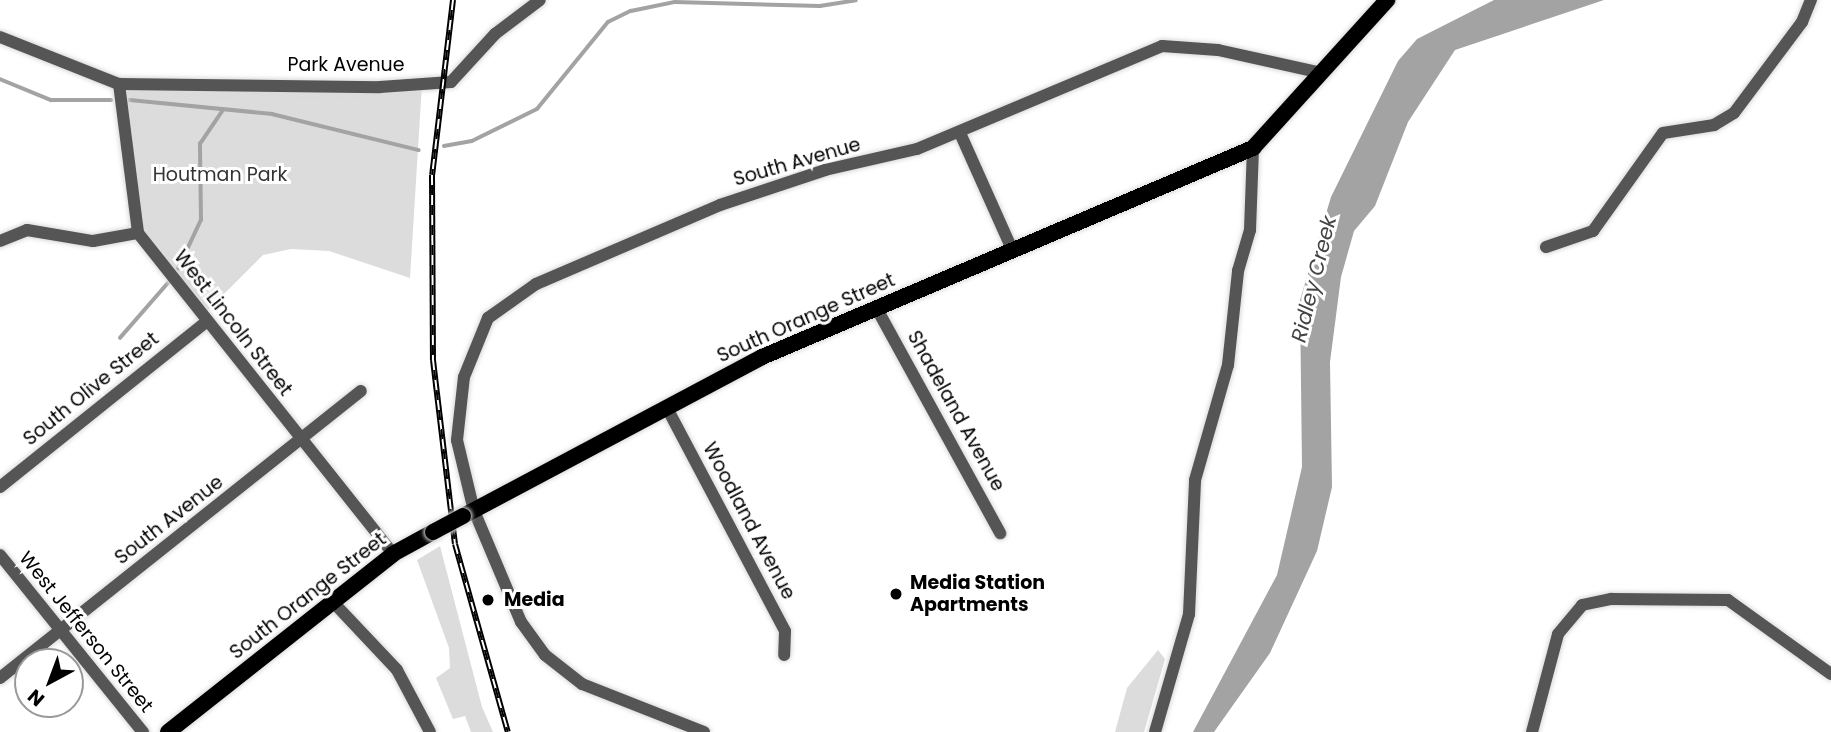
<!DOCTYPE html>
<style>
body{margin:0}
#map{position:relative;width:1831px;height:732px;overflow:hidden;background:#fff;font-family:Poppins,sans-serif}
div>[style]{position:absolute}
.green>*{inset:0;background:#dcdcdc}
.water>*{inset:0;background:#a3a3a3}
.stream>*{height:3.5px;margin:-1.75px;padding:0 1.75px;transform-origin:1.75px;border-radius:1.75px;background:#a3a3a3}
.roads{filter:drop-shadow(0 0 2px #dbdbdb) drop-shadow(0 0 2px #dbdbdb)}
.minor>*{height:12px;margin:-6px;padding:0 6px;transform-origin:6px;border-radius:6px;background:#555}
.major>*{height:16px;margin:-8px;padding:0 8px;transform-origin:8px;border-radius:8px;background:#000}
.rail>*{height:6px;margin-top:-3px;transform-origin:0;background:repeating-linear-gradient(90deg,#fff 0 10px,#000 0 20px);box-sizing:border-box;border-block:2px solid #000}
.bridges{filter:drop-shadow(0 0 2px #dbdbdb) drop-shadow(0 0 2px #dbdbdb)}
.major-bridge>*{height:16px;margin:-8px;padding:0 8px;transform-origin:8px;border-radius:8px;background:#000}
.dots>*{width:19px;height:19px;translate:-50% -50%;box-sizing:border-box;border:4px solid #fff;border-radius:50%}
span{translate:-50% -50%;white-space:nowrap;text-align:center;line-height:1.15;-webkit-text-stroke:6px #fff;paint-order:stroke}
.street-label{font-size:19px;color:#000}
.park-label{font-size:19px;color:#333}
.poi-label{font-size:19px;color:#000;font-weight:700}
.left{translate:0 -50%;text-align:left}
.water-label{font-size:21px;color:#444;font-style:italic}
.north{position:absolute;left:14px;top:648px;width:70px;height:70px;box-sizing:border-box;background:#fff;border:2px solid #999;border-radius:50%;rotate:221deg;font-size:19px;font-weight:700;line-height:28px;text-align:center;color:#000}
.north::after{content:'';display:block;margin:auto;width:24px;height:32px;background:#000;clip-path:polygon(50% 0,100% 100%,50% 72%,0 100%)}
</style>
<div id="map">
<div class="green">
<div style="clip-path:polygon(119px 84px,422px 84px,410px 278px,329px 251px,291px 249px,263px 255px,207px 311px,138px 233px)"></div>
<div style="clip-path:polygon(440px 546px,482px 707px,493px 732px,471px 732px,465px 716px,453px 719px,436px 678px,450px 668px,449px 648px,417px 560px)"></div>
<div style="clip-path:polygon(1158px 650px,1165px 659px,1144px 732px,1115px 732px,1127px 688px)"></div>
</div>
<div class="water">
<div style="clip-path:polygon(1494px 0,1604px 0,1455px 50px,1408px 122px,1375px 206px,1354px 231px,1341px 277px,1330px 362px,1332px 487px,1317px 551px,1270px 653px,1214px 732px,1193px 732px,1277px 575px,1302px 467px,1300px 300px,1331px 197px,1398px 61px,1417px 39px)"></div>
</div>
<div class="stream">
<div style="left:0;top:79px;width:55px;rotate:22.4deg"></div>
<div style="left:51px;top:100px;width:60px"></div>
<div style="left:130px;top:100px;width:143px;rotate:5.6deg"></div>
<div style="left:272px;top:114px;width:151px;rotate:13.8deg"></div>
<div style="left:444px;top:146px;width:28px;rotate:-10deg"></div>
<div style="left:472px;top:141px;width:72px;rotate:-26.2deg"></div>
<div style="left:537px;top:109px;width:112px;rotate:-50.8deg"></div>
<div style="left:608px;top:22px;width:25px;rotate:-26deg"></div>
<div style="left:631px;top:11px;width:45px;rotate:-11.6deg"></div>
<div style="left:675px;top:2px;width:145px;rotate:1.6deg"></div>
<div style="left:820px;top:6px;width:36px;rotate:-9deg"></div>
<div style="left:178px;top:269px;width:54px;rotate:-64.9deg"></div>
<div style="left:201px;top:220px;width:76px;rotate:-90.8deg"></div>
<div style="left:200px;top:144px;width:40px;rotate:-56deg"></div>
<div style="left:120px;top:338px;width:73px;rotate:-48.9deg"></div>
</div>
<div class="roads">
<div class="minor">
<div style="left:0;top:37px;width:128px;rotate:21.6deg"></div>
<div style="left:119px;top:84px;width:261px;rotate:0.7deg"></div>
<div style="left:380px;top:87px;width:71px;rotate:-4deg"></div>
<div style="left:451px;top:82px;width:65px;rotate:-47.5deg"></div>
<div style="left:495px;top:34px;width:56px;rotate:-37.1deg"></div>
<div style="left:119px;top:84px;width:150px;rotate:82.7deg"></div>
<div style="left:138px;top:233px;width:410px;rotate:51.5deg"></div>
<div style="left:960px;top:133px;width:127px;rotate:65.9deg"></div>
<div style="left:0;top:241px;width:29px;rotate:-22deg"></div>
<div style="left:27px;top:230px;width:67px;rotate:9.5deg"></div>
<div style="left:93px;top:241px;width:46px;rotate:-10.1deg"></div>
<div style="left:1546px;top:247px;width:50px;rotate:-18.8deg"></div>
<div style="left:1593px;top:231px;width:120px;rotate:-54.5deg"></div>
<div style="left:1663px;top:133px;width:52px;rotate:-8.9deg"></div>
<div style="left:1714px;top:125px;width:23px;rotate:-31deg"></div>
<div style="left:1734px;top:113px;width:114px;rotate:-53.2deg"></div>
<div style="left:1802px;top:22px;width:24px;rotate:-68deg"></div>
<div style="left:877px;top:309px;width:256px;rotate:61.2deg"></div>
<div style="left:667px;top:408px;width:252px;rotate:62.1deg"></div>
<div style="left:785px;top:631px;width:24px;rotate:92deg"></div>
<div style="left:0;top:487px;width:265px;rotate:-38.7deg"></div>
<div style="left:0;top:555px;width:228px;rotate:51.1deg"></div>
<div style="left:333px;top:602px;width:93px;rotate:46.7deg"></div>
<div style="left:397px;top:670px;width:70px;rotate:62deg"></div>
<div style="left:0;top:678px;width:461px;rotate:-38.5deg"></div>
<div style="left:704px;top:732px;width:131px;rotate:-158.5deg"></div>
<div style="left:582px;top:684px;width:47px;rotate:-141.9deg"></div>
<div style="left:545px;top:655px;width:41px;rotate:-126deg"></div>
<div style="left:521px;top:622px;width:121px;rotate:-112.9deg"></div>
<div style="left:474px;top:511px;width:73px;rotate:-103.5deg"></div>
<div style="left:457px;top:440px;width:63px;rotate:-83.7deg"></div>
<div style="left:464px;top:377px;width:64px;rotate:-67.9deg"></div>
<div style="left:488px;top:318px;width:59px;rotate:-35.3deg"></div>
<div style="left:536px;top:284px;width:200px;rotate:-23.2deg"></div>
<div style="left:720px;top:205px;width:111px;rotate:-18.4deg"></div>
<div style="left:825px;top:170px;width:94px;rotate:-12.9deg"></div>
<div style="left:917px;top:149px;width:266px;rotate:-22.8deg"></div>
<div style="left:1162px;top:46px;width:56px;rotate:4.1deg"></div>
<div style="left:1218px;top:50px;width:107px;rotate:12.5deg"></div>
<div style="left:1155px;top:732px;width:123px;rotate:-73.9deg"></div>
<div style="left:1189px;top:614px;width:134px;rotate:-87.4deg"></div>
<div style="left:1195px;top:480px;width:120px;rotate:-74deg"></div>
<div style="left:1228px;top:365px;width:95px;rotate:-83.9deg"></div>
<div style="left:1238px;top:271px;width:43px;rotate:-73.7deg"></div>
<div style="left:1250px;top:230px;width:82px;rotate:-87.9deg"></div>
<div style="left:1532px;top:732px;width:101px;rotate:-75.1deg"></div>
<div style="left:1558px;top:634px;width:38px;rotate:-50deg"></div>
<div style="left:1582px;top:605px;width:30px;rotate:-12deg"></div>
<div style="left:1611px;top:599px;width:117px;rotate:0.5deg"></div>
<div style="left:1728px;top:600px;width:127px;rotate:35.7deg"></div>
</div>
<div class="major">
<div style="left:463px;top:516px;width:339px;rotate:-28deg"></div>
<div style="left:762px;top:357px;width:534px;rotate:-23.06deg"></div>
<div style="left:1253px;top:148px;width:200px;rotate:-47.8deg"></div>
<div style="left:168px;top:732px;width:287px;rotate:-38.3deg"></div>
<div style="left:393px;top:554px;width:46px;rotate:-28.8deg"></div>
</div>
</div>
<div class="rail">
<div style="left:453px;top:0;width:176px;rotate:96.8deg"></div>
<div style="left:432px;top:175px;width:185px;rotate:89.7deg"></div>
<div style="left:433px;top:360px;width:185px;rotate:83.2deg"></div>
<div style="left:455px;top:544px;width:195px;rotate:74.3deg"></div>
</div>
<div class="bridges">
<div class="major-bridge">
<div style="left:433px;top:532px;width:34px;rotate:-28deg"></div>
</div>
</div>
<div class="dots">
<div style="left:896px;top:594px;background:#000"></div>
<div style="left:488px;top:600px;background:#000"></div>
</div>
<div class="street-label">
<span style="left:346px;top:65px">Park Avenue</span>
<span style="left:797px;top:162px;rotate:-16deg">South Avenue</span>
<span style="left:806px;top:318px;rotate:-24deg">South Orange Street</span>
<span style="left:233px;top:323px;rotate:52deg">West Lincoln Street</span>
<span style="left:91px;top:389px;rotate:-39deg">South Olive Street</span>
<span style="left:956px;top:411px;rotate:61deg">Shadeland Avenue</span>
<span style="left:169px;top:520px;rotate:-38deg">South Avenue</span>
<span style="left:749px;top:521px;rotate:62deg">Woodland Avenue</span>
<span style="left:308px;top:596px;rotate:-38deg">South Orange Street</span>
<span style="left:86px;top:632px;rotate:51deg">West Jefferson Street</span>
</div>
<div class="park-label">
<span style="left:220px;top:175px">Houtman Park</span>
</div>
<div class="poi-label">
<span class="left" style="left:910px;top:594px">Media Station<br>Apartments</span>
<span class="left" style="left:504px;top:600px">Media</span>
</div>
<div class="water-label">
<span style="left:1314px;top:279px;rotate:-76deg">Ridley Creek</span>
</div>
<div class="north">N</div>
</div>
